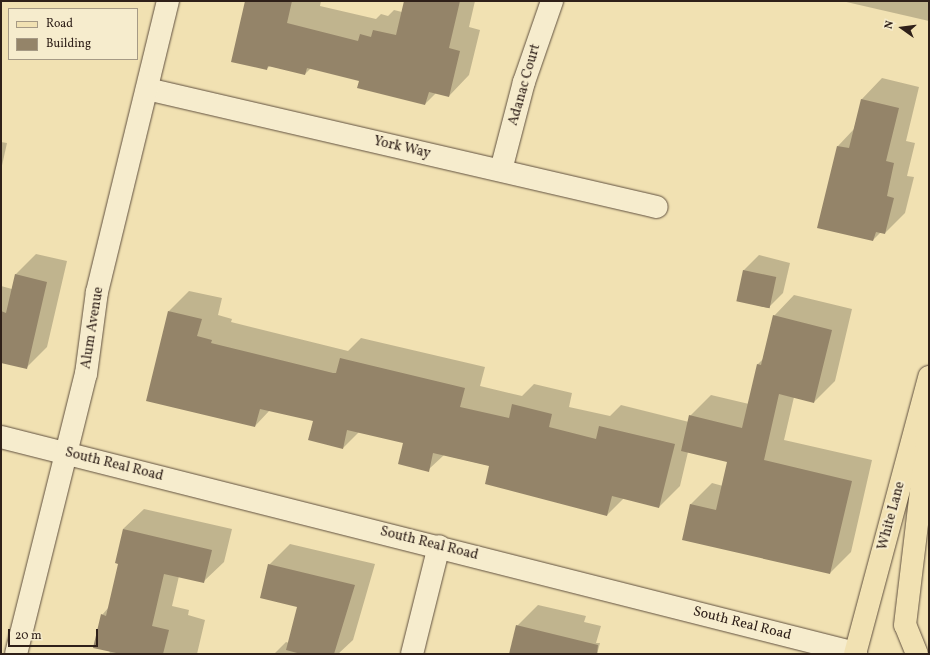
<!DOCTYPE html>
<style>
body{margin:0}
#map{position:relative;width:930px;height:655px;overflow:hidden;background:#f1e1b2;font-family:Vollkorn,serif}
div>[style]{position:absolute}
.shadow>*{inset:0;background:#0003}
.building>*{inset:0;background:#948469;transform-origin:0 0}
.roads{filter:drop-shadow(0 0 1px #60503f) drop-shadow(0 0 1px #60503f)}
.minor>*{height:22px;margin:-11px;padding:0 11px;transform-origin:11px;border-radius:11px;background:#f6eccd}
.major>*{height:22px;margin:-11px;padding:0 11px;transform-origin:11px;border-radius:11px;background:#f1e1b2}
span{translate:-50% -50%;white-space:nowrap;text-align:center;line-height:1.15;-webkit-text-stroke:4px #f6eccd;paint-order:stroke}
.street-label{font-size:14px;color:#2f2019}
.frame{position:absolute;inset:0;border:2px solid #2f2019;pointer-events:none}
.legend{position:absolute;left:8px;top:8px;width:130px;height:52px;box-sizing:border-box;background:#f6eccd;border:1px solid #a69a85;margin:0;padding:5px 7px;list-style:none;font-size:12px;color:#2f2019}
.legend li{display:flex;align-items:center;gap:8px;height:20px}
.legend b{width:20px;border:1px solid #a69a85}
.north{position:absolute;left:882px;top:8px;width:40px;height:40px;-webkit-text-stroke:3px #f6eccd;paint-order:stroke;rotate:284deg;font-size:11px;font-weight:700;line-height:16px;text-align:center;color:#2f2019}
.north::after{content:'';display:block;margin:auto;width:14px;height:18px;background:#2f2019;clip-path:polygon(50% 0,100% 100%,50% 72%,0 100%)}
.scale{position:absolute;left:8px;top:629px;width:90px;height:18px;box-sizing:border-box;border:2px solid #2f2019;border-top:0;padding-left:5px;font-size:12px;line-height:14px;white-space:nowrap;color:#2f2019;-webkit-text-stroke:3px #f6eccd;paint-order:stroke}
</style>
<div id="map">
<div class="shadow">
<div style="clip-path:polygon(247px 1px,321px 1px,320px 6px,376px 19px,381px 14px,388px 16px,394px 10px,402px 12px,405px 1px,475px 1px,469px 27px,480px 30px,469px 75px,449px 96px,436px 93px,425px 104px,360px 80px,311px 68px,305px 74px,270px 66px,266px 69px)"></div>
<div style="clip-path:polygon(842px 1px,929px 1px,929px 21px)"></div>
<div style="clip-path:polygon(882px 78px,919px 87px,906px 141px,915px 143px,907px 176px,914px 177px,905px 213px,885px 233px,881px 232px,873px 240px,838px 146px,854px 129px,862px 99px)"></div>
<div style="clip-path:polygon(1px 142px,7px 143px,1px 170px)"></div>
<div style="clip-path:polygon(36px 254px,67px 261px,47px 347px,26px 368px,1px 361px,1px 286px,12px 289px,16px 274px)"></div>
<div style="clip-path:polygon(759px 255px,790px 263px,783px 293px,768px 308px,737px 300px,744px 270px)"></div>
<div style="clip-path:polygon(189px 291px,222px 298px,218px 315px,232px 319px,231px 322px,348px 351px,361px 338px,485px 367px,480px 386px,522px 396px,534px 384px,572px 393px,569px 407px,610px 416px,621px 405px,689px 422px,690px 416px,711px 395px,749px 404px,758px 364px,763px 359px,774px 316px,794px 295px,852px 309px,835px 381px,814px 402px,794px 397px,784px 440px,872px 460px,851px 552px,830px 573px,683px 539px,691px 504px,712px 483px,723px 486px,729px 461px,688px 452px,680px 486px,659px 507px,624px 498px,607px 515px,491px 466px,444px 455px,428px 470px,404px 442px,359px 432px,343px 448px,314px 420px,270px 410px,255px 426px,169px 311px)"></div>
<div style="clip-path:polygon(144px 509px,232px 529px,224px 562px,203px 582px,179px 576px,172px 606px,189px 610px,188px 615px,205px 620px,197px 654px,110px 654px,102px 615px,109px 607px,120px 563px,123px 529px)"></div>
<div style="clip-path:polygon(290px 544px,375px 564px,353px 640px,338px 654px,274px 654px,286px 642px,289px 643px,298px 606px,269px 565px)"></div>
<div style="clip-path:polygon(538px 605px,586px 616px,584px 622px,601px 626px,596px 643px,600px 643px,597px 654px,510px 654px,517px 626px)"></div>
</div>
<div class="building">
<div style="clip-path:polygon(245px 1px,292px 1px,287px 23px,358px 41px,360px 34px,371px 37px,373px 30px,396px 35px,404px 1px,460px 1px,449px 48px,460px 51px,449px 97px,429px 92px,425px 105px,357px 88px,359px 81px,307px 68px,305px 75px,268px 66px,267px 70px,231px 62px)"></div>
<div style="clip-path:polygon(861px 99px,899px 108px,886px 161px,894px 163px,887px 196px,894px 198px,885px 234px,876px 232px,873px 241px,817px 228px,837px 146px,849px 148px)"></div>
<div style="left:743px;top:270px;width:34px;height:32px;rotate:12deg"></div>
<div style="clip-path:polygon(15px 274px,47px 282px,27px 369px,1px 363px,1px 311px,6px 313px)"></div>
<div style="clip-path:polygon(168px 311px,202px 319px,197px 336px,212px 340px,211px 343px,333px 373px,336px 373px,340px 358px,465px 388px,460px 407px,509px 418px,512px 404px,552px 414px,549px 427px,596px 439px,599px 426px,675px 444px,659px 508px,612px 496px,607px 516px,485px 484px,489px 466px,433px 453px,429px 472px,398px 464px,403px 443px,347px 430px,343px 449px,308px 440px,313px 421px,260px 409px,255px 427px,146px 401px)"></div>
<div style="clip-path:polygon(773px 315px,832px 330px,814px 403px,779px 394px,764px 460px,852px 481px,830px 574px,682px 540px,690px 504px,716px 510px,727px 462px,681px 451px,689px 415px,742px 428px,757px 364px,761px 365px)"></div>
<div style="clip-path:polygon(123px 529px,212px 550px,204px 583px,164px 574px,152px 626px,169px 630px,163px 654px,121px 654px,93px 648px,101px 614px,106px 616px,118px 564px,115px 563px)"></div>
<div style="clip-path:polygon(268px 564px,355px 585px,334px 654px,301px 654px,286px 650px,297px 607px,260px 598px)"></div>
<div style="clip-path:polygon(516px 625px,598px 645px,597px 654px,509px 654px)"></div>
</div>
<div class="roads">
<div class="minor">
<div style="left:147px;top:89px;width:523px;rotate:13.03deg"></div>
<div style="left:501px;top:170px;width:91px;rotate:-75.4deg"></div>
<div style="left:524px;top:82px;width:86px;rotate:-70.9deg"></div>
<div style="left:1px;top:437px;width:882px;rotate:14.18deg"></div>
<div style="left:16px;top:654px;width:289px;rotate:-76deg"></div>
<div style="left:86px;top:374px;width:83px;rotate:-82.4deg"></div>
<div style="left:97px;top:292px;width:300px;rotate:-76.3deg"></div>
<div style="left:412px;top:654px;width:111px;rotate:-76deg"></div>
</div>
<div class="major">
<div style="left:855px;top:654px;width:287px;rotate:-75deg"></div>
<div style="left:917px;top:654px;width:31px;rotate:-112deg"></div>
<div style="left:905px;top:625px;width:202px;rotate:-83.2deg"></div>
</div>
</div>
<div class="street-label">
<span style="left:525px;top:85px;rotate:-74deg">Adanac Court</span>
<span style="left:402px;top:148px;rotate:13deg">York Way</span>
<span style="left:93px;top:328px;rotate:-81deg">Alum Avenue</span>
<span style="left:114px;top:465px;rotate:14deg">South Real Road</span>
<span style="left:892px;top:516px;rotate:-75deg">White Lane</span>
<span style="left:429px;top:544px;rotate:14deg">South Real Road</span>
<span style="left:742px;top:624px;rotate:14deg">South Real Road</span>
</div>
<div class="frame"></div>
<ul class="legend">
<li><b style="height:5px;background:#f1e1b2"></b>Road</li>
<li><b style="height:11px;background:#948469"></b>Building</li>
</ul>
<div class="north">N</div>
<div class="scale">20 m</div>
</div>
